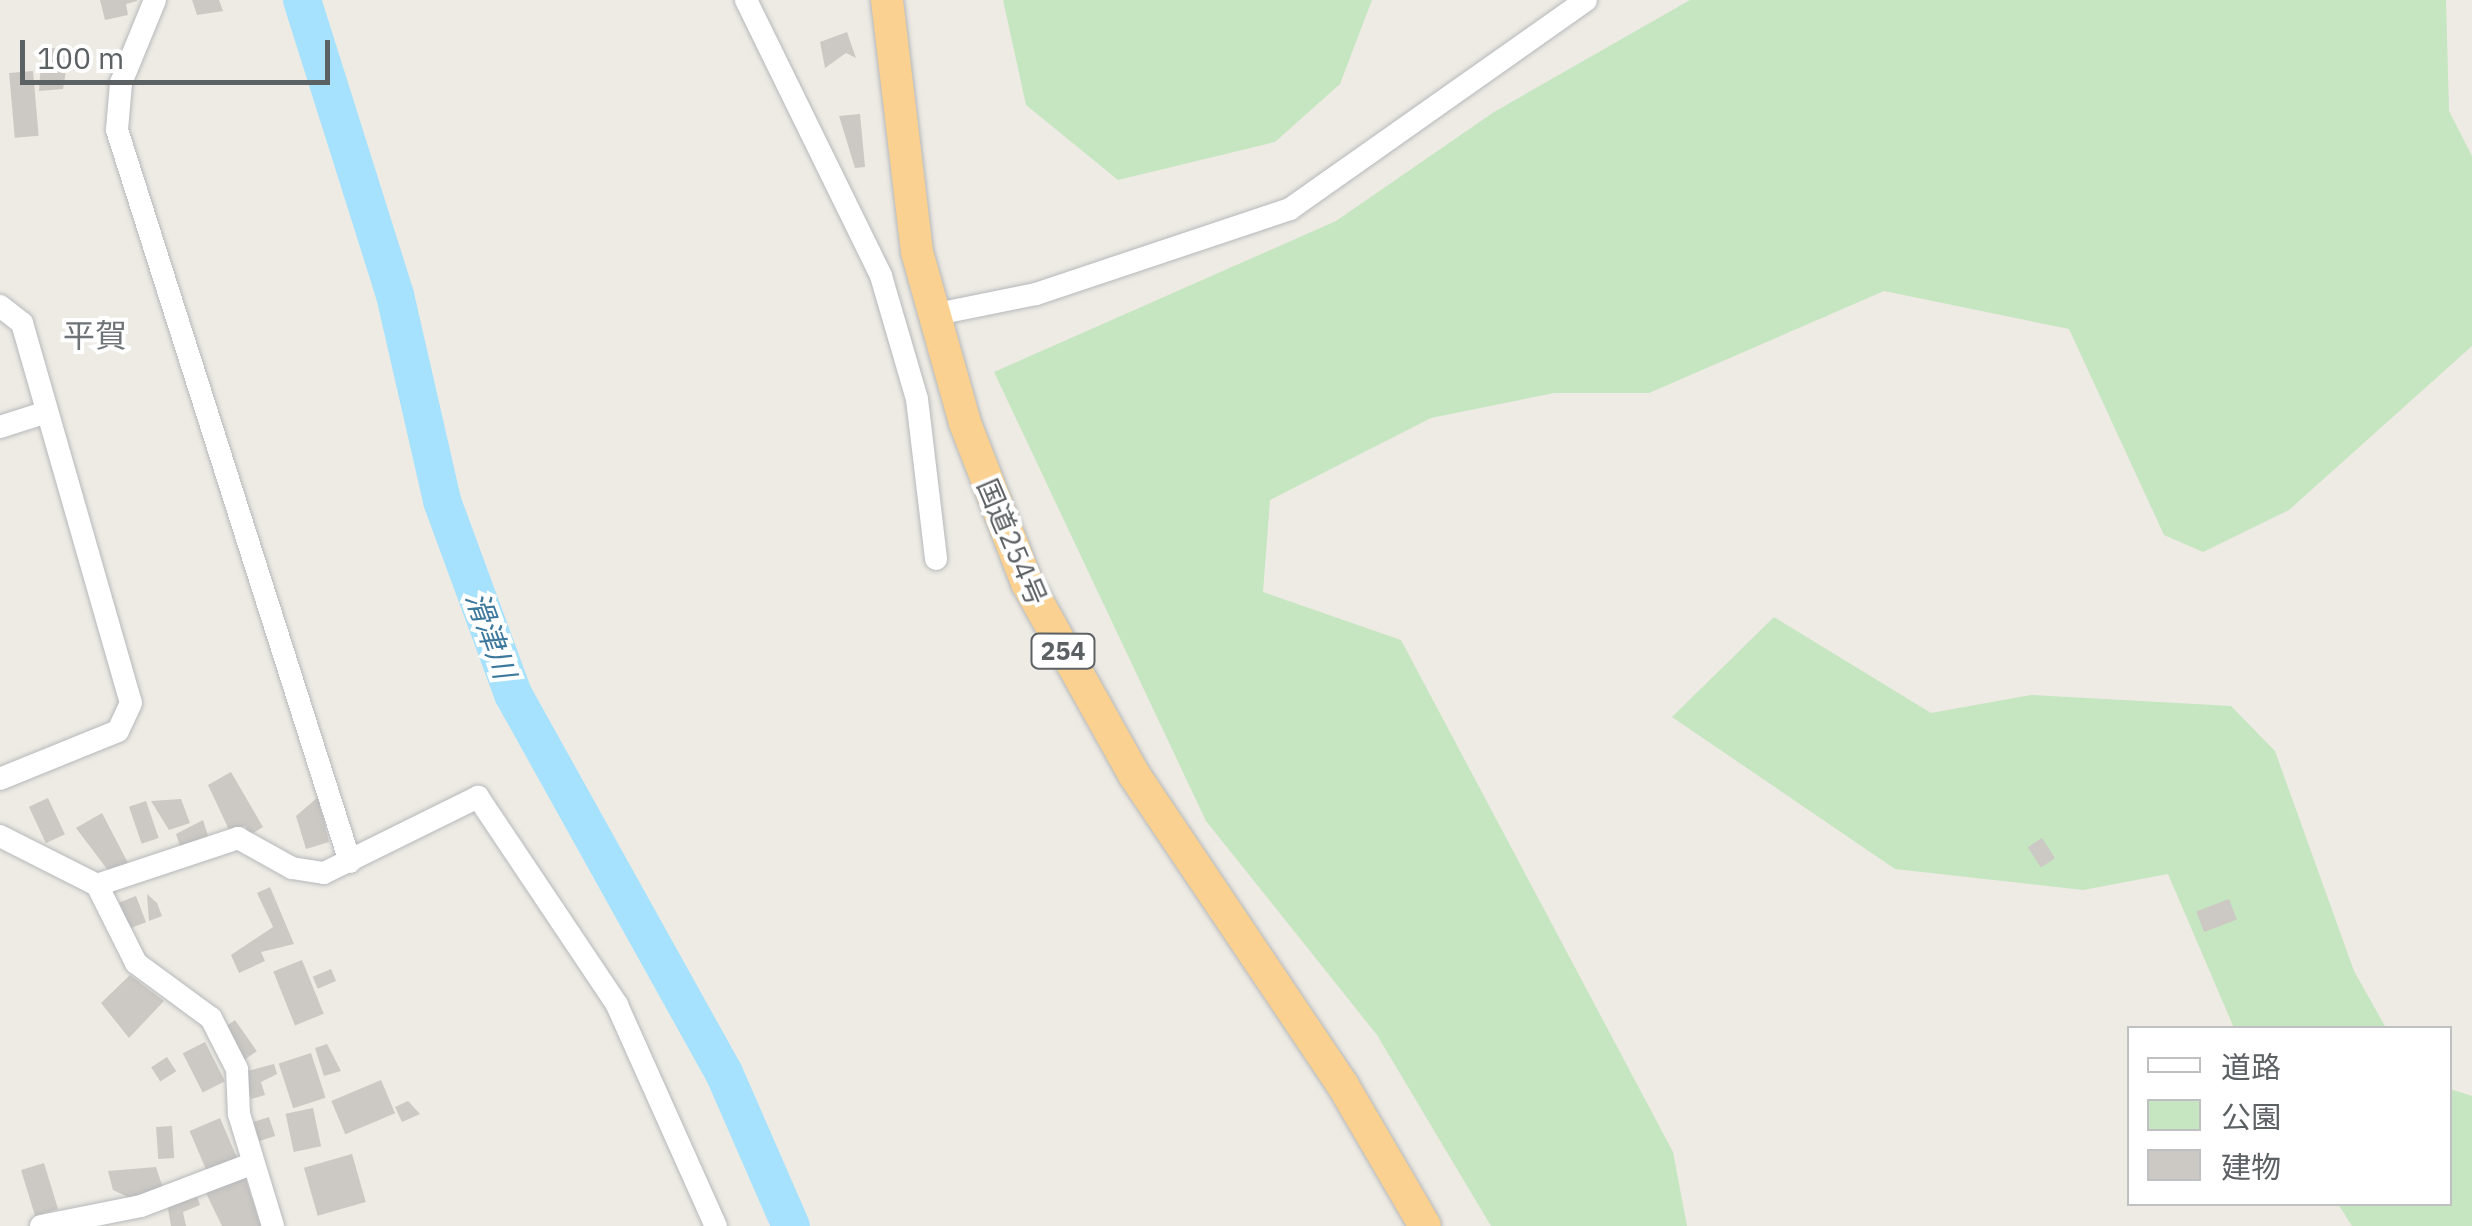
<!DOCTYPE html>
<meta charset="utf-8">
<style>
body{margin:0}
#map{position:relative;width:2472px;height:1226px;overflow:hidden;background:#eeebe4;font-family:"IBM Plex Sans","Noto Sans JP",sans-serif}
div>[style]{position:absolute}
.green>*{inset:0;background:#c6e5c1}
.river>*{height:38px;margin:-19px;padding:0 19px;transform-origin:19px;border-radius:19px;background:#a6e2fd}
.building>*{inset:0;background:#ccc8c3;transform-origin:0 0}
.roads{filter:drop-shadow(0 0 2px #b5b8bb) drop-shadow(0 0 2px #b5b8bb)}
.minor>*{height:22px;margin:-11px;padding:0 11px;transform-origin:11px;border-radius:11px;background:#fff}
.highway>*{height:32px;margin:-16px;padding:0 16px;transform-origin:16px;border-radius:16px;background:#fad190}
span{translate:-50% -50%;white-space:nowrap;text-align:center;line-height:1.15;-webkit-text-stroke:8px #fff;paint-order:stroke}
.shield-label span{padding:2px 8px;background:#fff;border:2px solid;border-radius:8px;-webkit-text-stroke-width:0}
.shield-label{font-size:25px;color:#5c6164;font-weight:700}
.street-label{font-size:28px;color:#5c6164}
.water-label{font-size:30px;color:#3d789d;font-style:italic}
.quarter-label{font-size:32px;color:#6d7376}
.legend{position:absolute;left:2127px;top:1026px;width:325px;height:180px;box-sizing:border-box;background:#fff;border:2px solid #bec0c1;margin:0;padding:12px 18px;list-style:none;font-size:30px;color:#5c6164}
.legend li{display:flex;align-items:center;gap:20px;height:50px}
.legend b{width:50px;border:2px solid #bec0c1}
.scale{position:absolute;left:20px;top:40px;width:310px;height:45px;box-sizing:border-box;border:5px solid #5c6164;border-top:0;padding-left:12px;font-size:30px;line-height:35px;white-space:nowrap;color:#5c6164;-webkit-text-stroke:8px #fff;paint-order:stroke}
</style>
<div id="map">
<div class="green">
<div style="clip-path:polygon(1003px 0,1372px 0,1340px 84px,1275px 142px,1118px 180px,1026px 105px)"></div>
<div style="clip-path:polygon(1690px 0,2446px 0,2449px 111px,2472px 156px,2472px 346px,2289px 510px,2203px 552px,2164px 535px,2069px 329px,1884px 291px,1649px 393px,1554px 393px,1431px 418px,1270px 500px,1263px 592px,1401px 640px,1673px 1152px,1687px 1226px,1491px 1226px,1377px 1035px,1206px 821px,994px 372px,1336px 221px,1494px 112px)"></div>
<div style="clip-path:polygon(1774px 617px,1931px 713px,2031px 695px,2231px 706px,2275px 751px,2354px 971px,2386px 1028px,2234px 1028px,2168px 874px,2083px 890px,1895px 869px,1672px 717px)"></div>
<div style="clip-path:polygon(2450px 1089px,2472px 1096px,2472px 1226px,2352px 1226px,2338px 1204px,2450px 1204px)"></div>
</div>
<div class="river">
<div style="left:302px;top:0;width:309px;rotate:72.5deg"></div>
<div style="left:395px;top:295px;width:211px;rotate:77.1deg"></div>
<div style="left:442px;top:501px;width:206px;rotate:69.8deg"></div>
<div style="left:513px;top:694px;width:434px;rotate:60.9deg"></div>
<div style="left:724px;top:1073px;width:167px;rotate:66.4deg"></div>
</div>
<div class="building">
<div style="clip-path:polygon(100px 0,137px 0,137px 1px,126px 4px,128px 15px,105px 20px)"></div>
<div style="clip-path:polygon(192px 0,219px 0,223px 11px,197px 15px)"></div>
<div style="clip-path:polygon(847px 32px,856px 58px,846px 53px,825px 68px,820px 42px)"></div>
<div style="clip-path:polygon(70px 47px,63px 89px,39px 91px,42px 49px)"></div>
<div style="left:33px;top:71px;width:65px;height:24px;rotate:85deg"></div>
<div style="clip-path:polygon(860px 114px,865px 167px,855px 168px,839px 116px)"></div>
<div style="clip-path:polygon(231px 772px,263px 827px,250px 835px,245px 826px,231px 834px,208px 785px)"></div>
<div style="clip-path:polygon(318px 797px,329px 842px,306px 849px,296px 816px)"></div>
<div style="left:48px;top:798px;width:40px;height:21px;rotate:65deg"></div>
<div style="clip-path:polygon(181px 799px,190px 823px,169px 830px,151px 801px)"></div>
<div style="left:146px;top:801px;width:39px;height:18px;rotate:71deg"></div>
<div style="clip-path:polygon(102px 813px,128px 863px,110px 873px,76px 828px)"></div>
<div style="clip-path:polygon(203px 820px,208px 836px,180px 846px,176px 834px)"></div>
<div style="left:2042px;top:838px;width:24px;height:17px;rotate:57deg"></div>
<div style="clip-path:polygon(270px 887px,294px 944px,261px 952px,265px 961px,239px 973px,231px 955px,273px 927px,257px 893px)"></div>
<div style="clip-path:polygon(147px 894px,157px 903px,162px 916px,149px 921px)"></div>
<div style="left:136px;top:896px;width:28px;height:18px;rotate:69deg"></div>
<div style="left:2229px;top:899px;width:22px;height:35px;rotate:69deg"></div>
<div style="left:302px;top:960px;width:58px;height:31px;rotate:68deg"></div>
<div style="left:331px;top:969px;width:13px;height:20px;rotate:67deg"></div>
<div style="clip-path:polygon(130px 975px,164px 1001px,129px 1038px,101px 1003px)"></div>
<div style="left:235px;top:1020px;width:38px;height:17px;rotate:55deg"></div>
<div style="left:205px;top:1042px;width:44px;height:25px;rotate:63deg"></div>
<div style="clip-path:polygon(327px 1044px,341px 1071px,324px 1076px,315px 1048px)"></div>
<div style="left:311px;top:1053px;width:47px;height:34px;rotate:72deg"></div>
<div style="left:167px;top:1057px;width:17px;height:19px;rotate:57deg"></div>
<div style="clip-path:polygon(274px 1064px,277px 1074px,261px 1082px,265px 1095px,251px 1099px,244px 1072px)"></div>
<div style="left:381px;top:1080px;width:36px;height:54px;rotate:67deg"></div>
<div style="clip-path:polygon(408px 1101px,420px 1114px,402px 1122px,395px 1107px)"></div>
<div style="left:313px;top:1108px;width:39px;height:28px;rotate:78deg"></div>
<div style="left:269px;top:1117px;width:20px;height:22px;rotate:72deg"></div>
<div style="left:220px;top:1118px;width:46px;height:33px;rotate:67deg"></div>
<div style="left:172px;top:1126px;width:32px;height:16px;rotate:86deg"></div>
<div style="left:352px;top:1154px;width:50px;height:50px;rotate:74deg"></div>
<div style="left:44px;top:1163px;width:48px;height:24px;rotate:73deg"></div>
<div style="clip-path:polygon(156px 1167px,163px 1188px,130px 1198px,113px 1190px,108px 1171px)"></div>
<div style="clip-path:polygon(244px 1174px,261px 1226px,222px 1226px,204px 1189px)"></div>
<div style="clip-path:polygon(196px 1193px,200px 1205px,183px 1212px,186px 1226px,171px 1226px,167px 1204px)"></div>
</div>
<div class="roads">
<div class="minor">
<div style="left:155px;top:0;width:90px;rotate:112.3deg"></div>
<div style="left:121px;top:83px;width:47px;rotate:94.9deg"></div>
<div style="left:117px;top:130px;width:768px;rotate:72.34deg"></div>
<div style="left:746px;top:0;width:307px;rotate:63.9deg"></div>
<div style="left:881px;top:276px;width:128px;rotate:73.7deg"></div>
<div style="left:917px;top:399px;width:161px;rotate:83.2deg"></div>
<div style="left:0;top:306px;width:28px;rotate:38deg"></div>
<div style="left:22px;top:323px;width:395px;rotate:74deg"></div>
<div style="left:131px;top:703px;width:31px;rotate:115deg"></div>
<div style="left:118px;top:731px;width:127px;rotate:157.9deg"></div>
<div style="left:932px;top:315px;width:106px;rotate:-11.4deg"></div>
<div style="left:1036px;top:294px;width:268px;rotate:-18.5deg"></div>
<div style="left:1290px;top:209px;width:362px;rotate:-35.2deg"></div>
<div style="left:0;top:427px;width:49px;rotate:-17.7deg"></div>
<div style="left:0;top:836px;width:109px;rotate:26.8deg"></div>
<div style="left:97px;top:885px;width:87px;rotate:63.4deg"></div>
<div style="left:136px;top:963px;width:93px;rotate:36.3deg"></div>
<div style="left:211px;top:1018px;width:57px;rotate:63deg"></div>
<div style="left:237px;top:1069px;width:45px;rotate:87.5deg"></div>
<div style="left:239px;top:1114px;width:117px;rotate:73.1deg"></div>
<div style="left:97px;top:885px;width:149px;rotate:-18.4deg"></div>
<div style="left:238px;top:838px;width:62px;rotate:29.1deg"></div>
<div style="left:292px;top:868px;width:32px;rotate:9deg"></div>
<div style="left:324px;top:873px;width:172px;rotate:-26.3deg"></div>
<div style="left:478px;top:797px;width:250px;rotate:56.2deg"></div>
<div style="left:617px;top:1005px;width:242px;rotate:65.9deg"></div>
<div style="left:41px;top:1226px;width:102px;rotate:-11.3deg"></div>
<div style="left:141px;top:1206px;width:118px;rotate:-20.9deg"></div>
</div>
<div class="highway">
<div style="left:887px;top:0;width:254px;rotate:83.2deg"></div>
<div style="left:917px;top:252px;width:178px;rotate:74.3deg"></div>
<div style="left:965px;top:423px;width:172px;rotate:68.8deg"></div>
<div style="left:1027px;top:583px;width:221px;rotate:60.8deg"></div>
<div style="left:1135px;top:776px;width:371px;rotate:56.1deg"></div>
<div style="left:1342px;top:1084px;width:164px;rotate:59.7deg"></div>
</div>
</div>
<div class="shield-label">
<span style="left:1063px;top:651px">254</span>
</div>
<div class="street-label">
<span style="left:1012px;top:542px;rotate:67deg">国道254号</span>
</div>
<div class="water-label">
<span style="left:491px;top:635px;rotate:70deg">滑津川</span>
</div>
<div class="quarter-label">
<span style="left:95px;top:335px">平賀</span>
</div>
<ul class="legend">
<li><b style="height:12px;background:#fff"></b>道路</li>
<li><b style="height:28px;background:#c6e5c1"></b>公園</li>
<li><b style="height:28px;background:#ccc8c3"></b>建物</li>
</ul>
<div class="scale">100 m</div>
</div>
